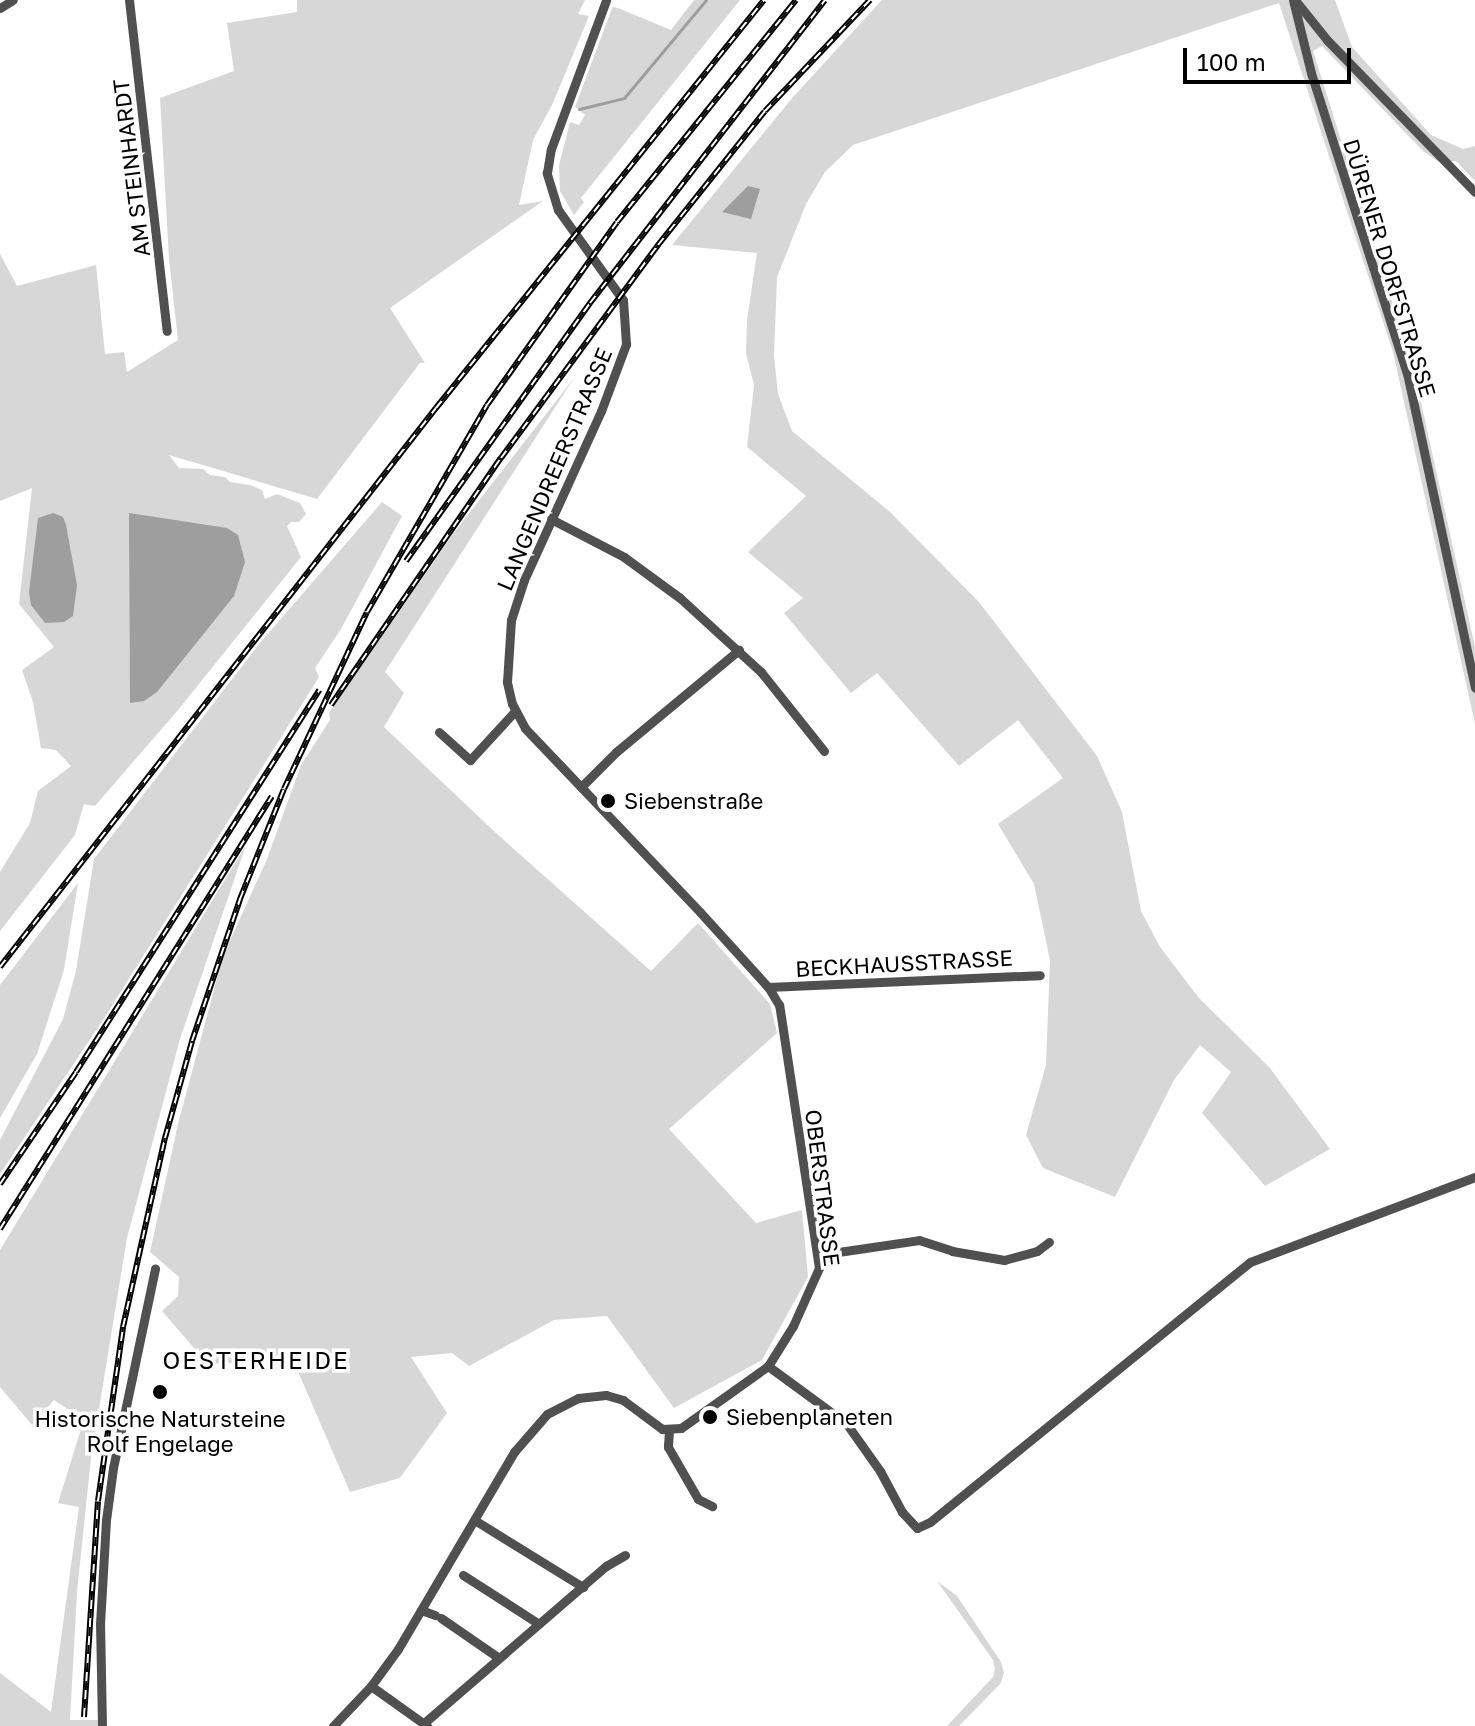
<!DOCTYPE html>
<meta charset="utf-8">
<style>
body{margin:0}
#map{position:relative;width:1475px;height:1726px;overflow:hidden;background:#fff;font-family:"Golos Text",sans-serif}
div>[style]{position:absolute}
.green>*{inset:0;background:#d7d7d7}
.water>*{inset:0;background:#9e9e9e}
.stream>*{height:3px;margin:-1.5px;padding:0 1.5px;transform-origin:1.5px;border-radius:1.5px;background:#9e9e9e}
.minor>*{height:9px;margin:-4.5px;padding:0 4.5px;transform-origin:4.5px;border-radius:4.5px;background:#505050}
.rail>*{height:6px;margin-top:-3px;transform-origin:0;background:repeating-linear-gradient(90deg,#fff 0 9px,#000 0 18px);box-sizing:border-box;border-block:2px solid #000}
.dots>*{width:22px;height:22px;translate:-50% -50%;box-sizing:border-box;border:4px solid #fff;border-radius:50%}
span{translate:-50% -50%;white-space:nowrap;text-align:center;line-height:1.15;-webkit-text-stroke:7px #fff;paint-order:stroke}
.street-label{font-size:22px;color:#000}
.poi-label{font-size:22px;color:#000}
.left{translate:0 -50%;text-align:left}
.neighbourhood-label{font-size:24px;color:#000;letter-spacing:2px}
.scale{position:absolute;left:1183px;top:48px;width:168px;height:36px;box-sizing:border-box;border:4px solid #000;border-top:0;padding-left:10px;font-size:24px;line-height:28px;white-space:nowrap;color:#000;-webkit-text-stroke:6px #fff;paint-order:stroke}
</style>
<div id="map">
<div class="green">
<div style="clip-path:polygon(297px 0,585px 0,578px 14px,589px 16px,553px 103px,533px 140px,519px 205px,543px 201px,390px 308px,425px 363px,420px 363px,317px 499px,169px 455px,179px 468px,203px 469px,210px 475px,225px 477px,230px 482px,250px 485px,262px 490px,265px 499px,277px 494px,300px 503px,306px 514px,299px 522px,291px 522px,287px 526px,301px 557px,178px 710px,95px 806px,84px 804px,75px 835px,0 931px,0 872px,30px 823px,38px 791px,71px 766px,56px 750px,41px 748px,33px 702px,22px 670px,54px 647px,19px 604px,32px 488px,0 501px,0 254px,17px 286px,96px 265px,105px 354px,124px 352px,127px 372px,178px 340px,169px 259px,160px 98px,234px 71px,227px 23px,297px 12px)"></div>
<div style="clip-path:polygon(694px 0,740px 0,581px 198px,584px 202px,574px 215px,560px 191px,559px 165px,570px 122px,579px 125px,585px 115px,575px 107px,611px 11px,613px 7px,618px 8px,671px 30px)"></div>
<div style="clip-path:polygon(882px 0,1335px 0,1352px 47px,1431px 135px,1463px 149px,1475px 146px,1475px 181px,1456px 161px,1439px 162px,1423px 151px,1322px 46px,1313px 51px,1415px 375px,1475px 647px,1475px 724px,1393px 352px,1279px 3px,853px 145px,825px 172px,806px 204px,777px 277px,774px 356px,778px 394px,792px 431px,890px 512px,979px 602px,1097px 756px,1122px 812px,1141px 911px,1160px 947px,1199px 998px,1269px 1067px,1330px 1149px,1265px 1186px,1202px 1113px,1231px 1072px,1200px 1045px,1174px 1080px,1115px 1197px,1043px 1168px,1026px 1135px,1046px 1065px,1050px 960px,1034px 884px,998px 824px,1063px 778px,1018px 720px,959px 766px,877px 673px,851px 693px,784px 613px,803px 598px,748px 552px,806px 496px,747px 447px,754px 385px,746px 353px,747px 320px,757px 253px,672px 245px,793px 97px)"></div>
<div style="clip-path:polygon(574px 378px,385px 672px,404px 693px,384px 727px,496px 833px,651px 971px,698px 923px,770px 1004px,777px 1033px,669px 1129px,756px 1223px,802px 1210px,808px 1277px,762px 1360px,674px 1408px,607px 1316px,554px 1320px,469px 1366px,452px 1353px,411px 1357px,447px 1413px,400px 1478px,350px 1492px,293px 1360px,208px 1364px,162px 1311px,178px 1296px,179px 1277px,150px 1252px,178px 1124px,223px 956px,267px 859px,301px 765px,330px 720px,329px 713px,453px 534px)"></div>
<div style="clip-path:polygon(382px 502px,402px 516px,341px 629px,315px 668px,319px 677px,103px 1020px,0 1174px,0 1140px,63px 1019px,76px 971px,94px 859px,259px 644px)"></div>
<div style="clip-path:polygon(246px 845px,180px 1039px,127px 1238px,91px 1458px,77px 1592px,70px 1720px,98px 1720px,98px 1726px,0 1726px,0 1673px,51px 1712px,79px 1507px,58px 1503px,81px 1429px,75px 1414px,54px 1400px,32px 1425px,0 1387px,0 1250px)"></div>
<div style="clip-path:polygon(78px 883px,64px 970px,37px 1054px,0 1118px,0 985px)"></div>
<div style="clip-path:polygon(937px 1581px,957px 1596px,1001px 1662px,1004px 1673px,1001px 1683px,959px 1726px,947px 1726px,993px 1677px,995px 1669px,993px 1660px)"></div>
</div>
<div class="water">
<div style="clip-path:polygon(748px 186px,760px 189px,751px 219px,722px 212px)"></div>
<div style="clip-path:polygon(53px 513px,63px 517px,66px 525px,77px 585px,73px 616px,64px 622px,45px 623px,31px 605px,29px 592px,38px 518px)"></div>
<div style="clip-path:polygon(129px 513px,227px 528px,238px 535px,245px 562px,234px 596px,157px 692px,144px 701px,130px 703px)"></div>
</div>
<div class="stream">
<div style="left:579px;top:109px;width:46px;rotate:-13.7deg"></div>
<div style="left:624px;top:98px;width:128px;rotate:-50.1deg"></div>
</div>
<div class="minor">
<div style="left:129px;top:0;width:333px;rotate:83.5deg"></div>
<div style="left:1293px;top:0;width:75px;rotate:76.1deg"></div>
<div style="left:1311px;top:73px;width:315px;rotate:72.3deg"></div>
<div style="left:1407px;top:373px;width:322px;rotate:77.8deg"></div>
<div style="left:1295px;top:0;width:51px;rotate:51.3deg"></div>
<div style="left:1327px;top:40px;width:212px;rotate:45.8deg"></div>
<div style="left:0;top:8px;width:15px;rotate:-32deg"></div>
<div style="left:551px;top:519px;width:82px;rotate:27.5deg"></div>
<div style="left:624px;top:557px;width:69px;rotate:36.2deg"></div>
<div style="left:680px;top:598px;width:110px;rotate:42.4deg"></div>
<div style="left:761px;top:672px;width:101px;rotate:51.4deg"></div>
<div style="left:439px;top:732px;width:42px;rotate:42.1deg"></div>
<div style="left:470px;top:760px;width:67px;rotate:-47.4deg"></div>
<div style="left:581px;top:787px;width:49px;rotate:-45deg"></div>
<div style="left:616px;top:752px;width:160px;rotate:-39.7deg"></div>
<div style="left:768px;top:987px;width:272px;rotate:-2.5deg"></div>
<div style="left:818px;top:1255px;width:102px;rotate:-8.4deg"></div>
<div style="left:919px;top:1240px;width:35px;rotate:18deg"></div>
<div style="left:952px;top:1251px;width:53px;rotate:9.8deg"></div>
<div style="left:1004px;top:1260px;width:34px;rotate:-15deg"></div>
<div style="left:1037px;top:1251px;width:15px;rotate:-37deg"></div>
<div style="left:768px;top:1366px;width:97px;rotate:36.2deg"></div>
<div style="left:846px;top:1423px;width:59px;rotate:54.7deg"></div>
<div style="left:880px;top:1471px;width:47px;rotate:61.8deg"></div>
<div style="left:902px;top:1512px;width:22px;rotate:47deg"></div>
<div style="left:917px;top:1528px;width:14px;rotate:-25deg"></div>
<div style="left:930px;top:1522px;width:412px;rotate:-39.1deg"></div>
<div style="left:1250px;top:1262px;width:241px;rotate:-20.7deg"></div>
<div style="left:669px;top:1431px;width:16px;rotate:94deg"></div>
<div style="left:668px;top:1447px;width:60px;rotate:60deg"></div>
<div style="left:698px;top:1499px;width:16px;rotate:27deg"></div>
<div style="left:476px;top:1521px;width:126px;rotate:31.7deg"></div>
<div style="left:463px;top:1575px;width:90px;rotate:32.8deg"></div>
<div style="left:421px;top:1610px;width:15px;rotate:20deg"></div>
<div style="left:441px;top:1618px;width:70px;rotate:34.6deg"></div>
<div style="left:371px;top:1686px;width:69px;rotate:35.5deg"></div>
<div style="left:424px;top:1723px;width:240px;rotate:-40.8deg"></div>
<div style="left:606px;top:1566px;width:22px;rotate:-30deg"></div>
<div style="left:102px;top:1726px;width:102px;rotate:-91.1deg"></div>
<div style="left:100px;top:1624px;width:104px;rotate:-86.7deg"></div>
<div style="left:106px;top:1520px;width:52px;rotate:-82.3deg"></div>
<div style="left:113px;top:1468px;width:204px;rotate:-78.1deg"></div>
<div style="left:333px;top:1726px;width:55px;rotate:-46.5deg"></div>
<div style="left:371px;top:1686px;width:46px;rotate:-53.9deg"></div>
<div style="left:398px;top:1649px;width:229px;rotate:-59.5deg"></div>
<div style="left:514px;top:1452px;width:50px;rotate:-49deg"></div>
<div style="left:547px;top:1414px;width:35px;rotate:-27deg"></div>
<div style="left:578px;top:1398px;width:28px;rotate:-6deg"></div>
<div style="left:606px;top:1395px;width:18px;rotate:16deg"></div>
<div style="left:623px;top:1400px;width:49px;rotate:36.6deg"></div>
<div style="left:662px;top:1429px;width:19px;rotate:-3deg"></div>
<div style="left:681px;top:1428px;width:107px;rotate:-35.5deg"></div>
<div style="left:768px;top:1366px;width:47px;rotate:-58deg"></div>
<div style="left:793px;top:1326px;width:64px;rotate:-65.9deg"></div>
<div style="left:819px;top:1268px;width:266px;rotate:-98.6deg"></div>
<div style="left:779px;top:1005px;width:21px;rotate:-121deg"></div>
<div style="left:768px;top:987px;width:101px;rotate:-132.2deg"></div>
<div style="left:700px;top:912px;width:254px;rotate:-133.6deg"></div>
<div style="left:525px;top:728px;width:27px;rotate:-118deg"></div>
<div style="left:512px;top:704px;width:23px;rotate:-103deg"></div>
<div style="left:507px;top:682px;width:62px;rotate:-86.3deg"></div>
<div style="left:511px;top:620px;width:42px;rotate:-72deg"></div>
<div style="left:524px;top:580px;width:186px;rotate:-65.5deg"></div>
<div style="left:601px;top:411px;width:72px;rotate:-69.5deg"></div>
<div style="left:626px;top:344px;width:44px;rotate:-93.9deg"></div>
<div style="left:623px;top:300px;width:111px;rotate:-125.8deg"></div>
<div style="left:558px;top:210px;width:39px;rotate:-107deg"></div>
<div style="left:547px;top:173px;width:24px;rotate:-81deg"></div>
<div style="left:551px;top:149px;width:159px;rotate:-69.7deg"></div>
</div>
<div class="rail">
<div style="left:406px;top:561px;width:317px;rotate:-54.5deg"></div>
<div style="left:590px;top:303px;width:383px;rotate:-52.2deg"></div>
<div style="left:331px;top:705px;width:300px;rotate:-55.5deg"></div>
<div style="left:501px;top:458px;width:265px;rotate:-53.6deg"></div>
<div style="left:658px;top:245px;width:171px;rotate:-51.4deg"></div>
<div style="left:765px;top:111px;width:153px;rotate:-46.6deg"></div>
<div style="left:0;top:967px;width:709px;rotate:-52.05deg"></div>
<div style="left:436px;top:408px;width:523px;rotate:-51.2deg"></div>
<div style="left:0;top:1184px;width:135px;rotate:-55.8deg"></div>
<div style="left:76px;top:1072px;width:453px;rotate:-57.5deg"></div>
<div style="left:0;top:1229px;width:511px;rotate:-57.86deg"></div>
<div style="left:84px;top:1717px;width:216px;rotate:-86.3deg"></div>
<div style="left:98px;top:1501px;width:176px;rotate:-81.8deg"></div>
<div style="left:123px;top:1327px;width:194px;rotate:-77.5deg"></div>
<div style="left:165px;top:1138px;width:101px;rotate:-74.4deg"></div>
<div style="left:192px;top:1041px;width:150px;rotate:-71.3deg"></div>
<div style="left:240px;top:899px;width:118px;rotate:-68.2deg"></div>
<div style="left:284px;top:789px;width:195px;rotate:-64.9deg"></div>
<div style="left:367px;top:612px;width:239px;rotate:-59.9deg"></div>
<div style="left:487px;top:405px;width:224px;rotate:-54.6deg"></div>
<div style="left:617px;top:222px;width:285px;rotate:-51.1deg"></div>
</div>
<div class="dots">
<div style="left:608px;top:801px;background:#000"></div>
<div style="left:160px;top:1392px;background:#000"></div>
<div style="left:710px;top:1417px;background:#000"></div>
</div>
<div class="street-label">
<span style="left:131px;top:168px;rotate:-97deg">AM STEINHARDT</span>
<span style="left:1390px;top:268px;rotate:73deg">DÜRENER DORFSTRASSE</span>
<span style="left:554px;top:469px;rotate:-67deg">LANGENDREERSTRASSE</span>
<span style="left:904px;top:963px;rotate:-3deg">BECKHAUSSTRASSE</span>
<span style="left:823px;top:1188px;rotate:83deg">OBERSTRASSE</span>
</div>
<div class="poi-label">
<span class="left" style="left:624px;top:801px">Siebenstraße</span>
<span class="left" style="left:726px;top:1417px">Siebenplaneten</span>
<span style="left:160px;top:1431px">Historische Natursteine<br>Rolf Engelage</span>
</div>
<div class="neighbourhood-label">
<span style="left:256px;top:1360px">OESTERHEIDE</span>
</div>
<div class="scale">100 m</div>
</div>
